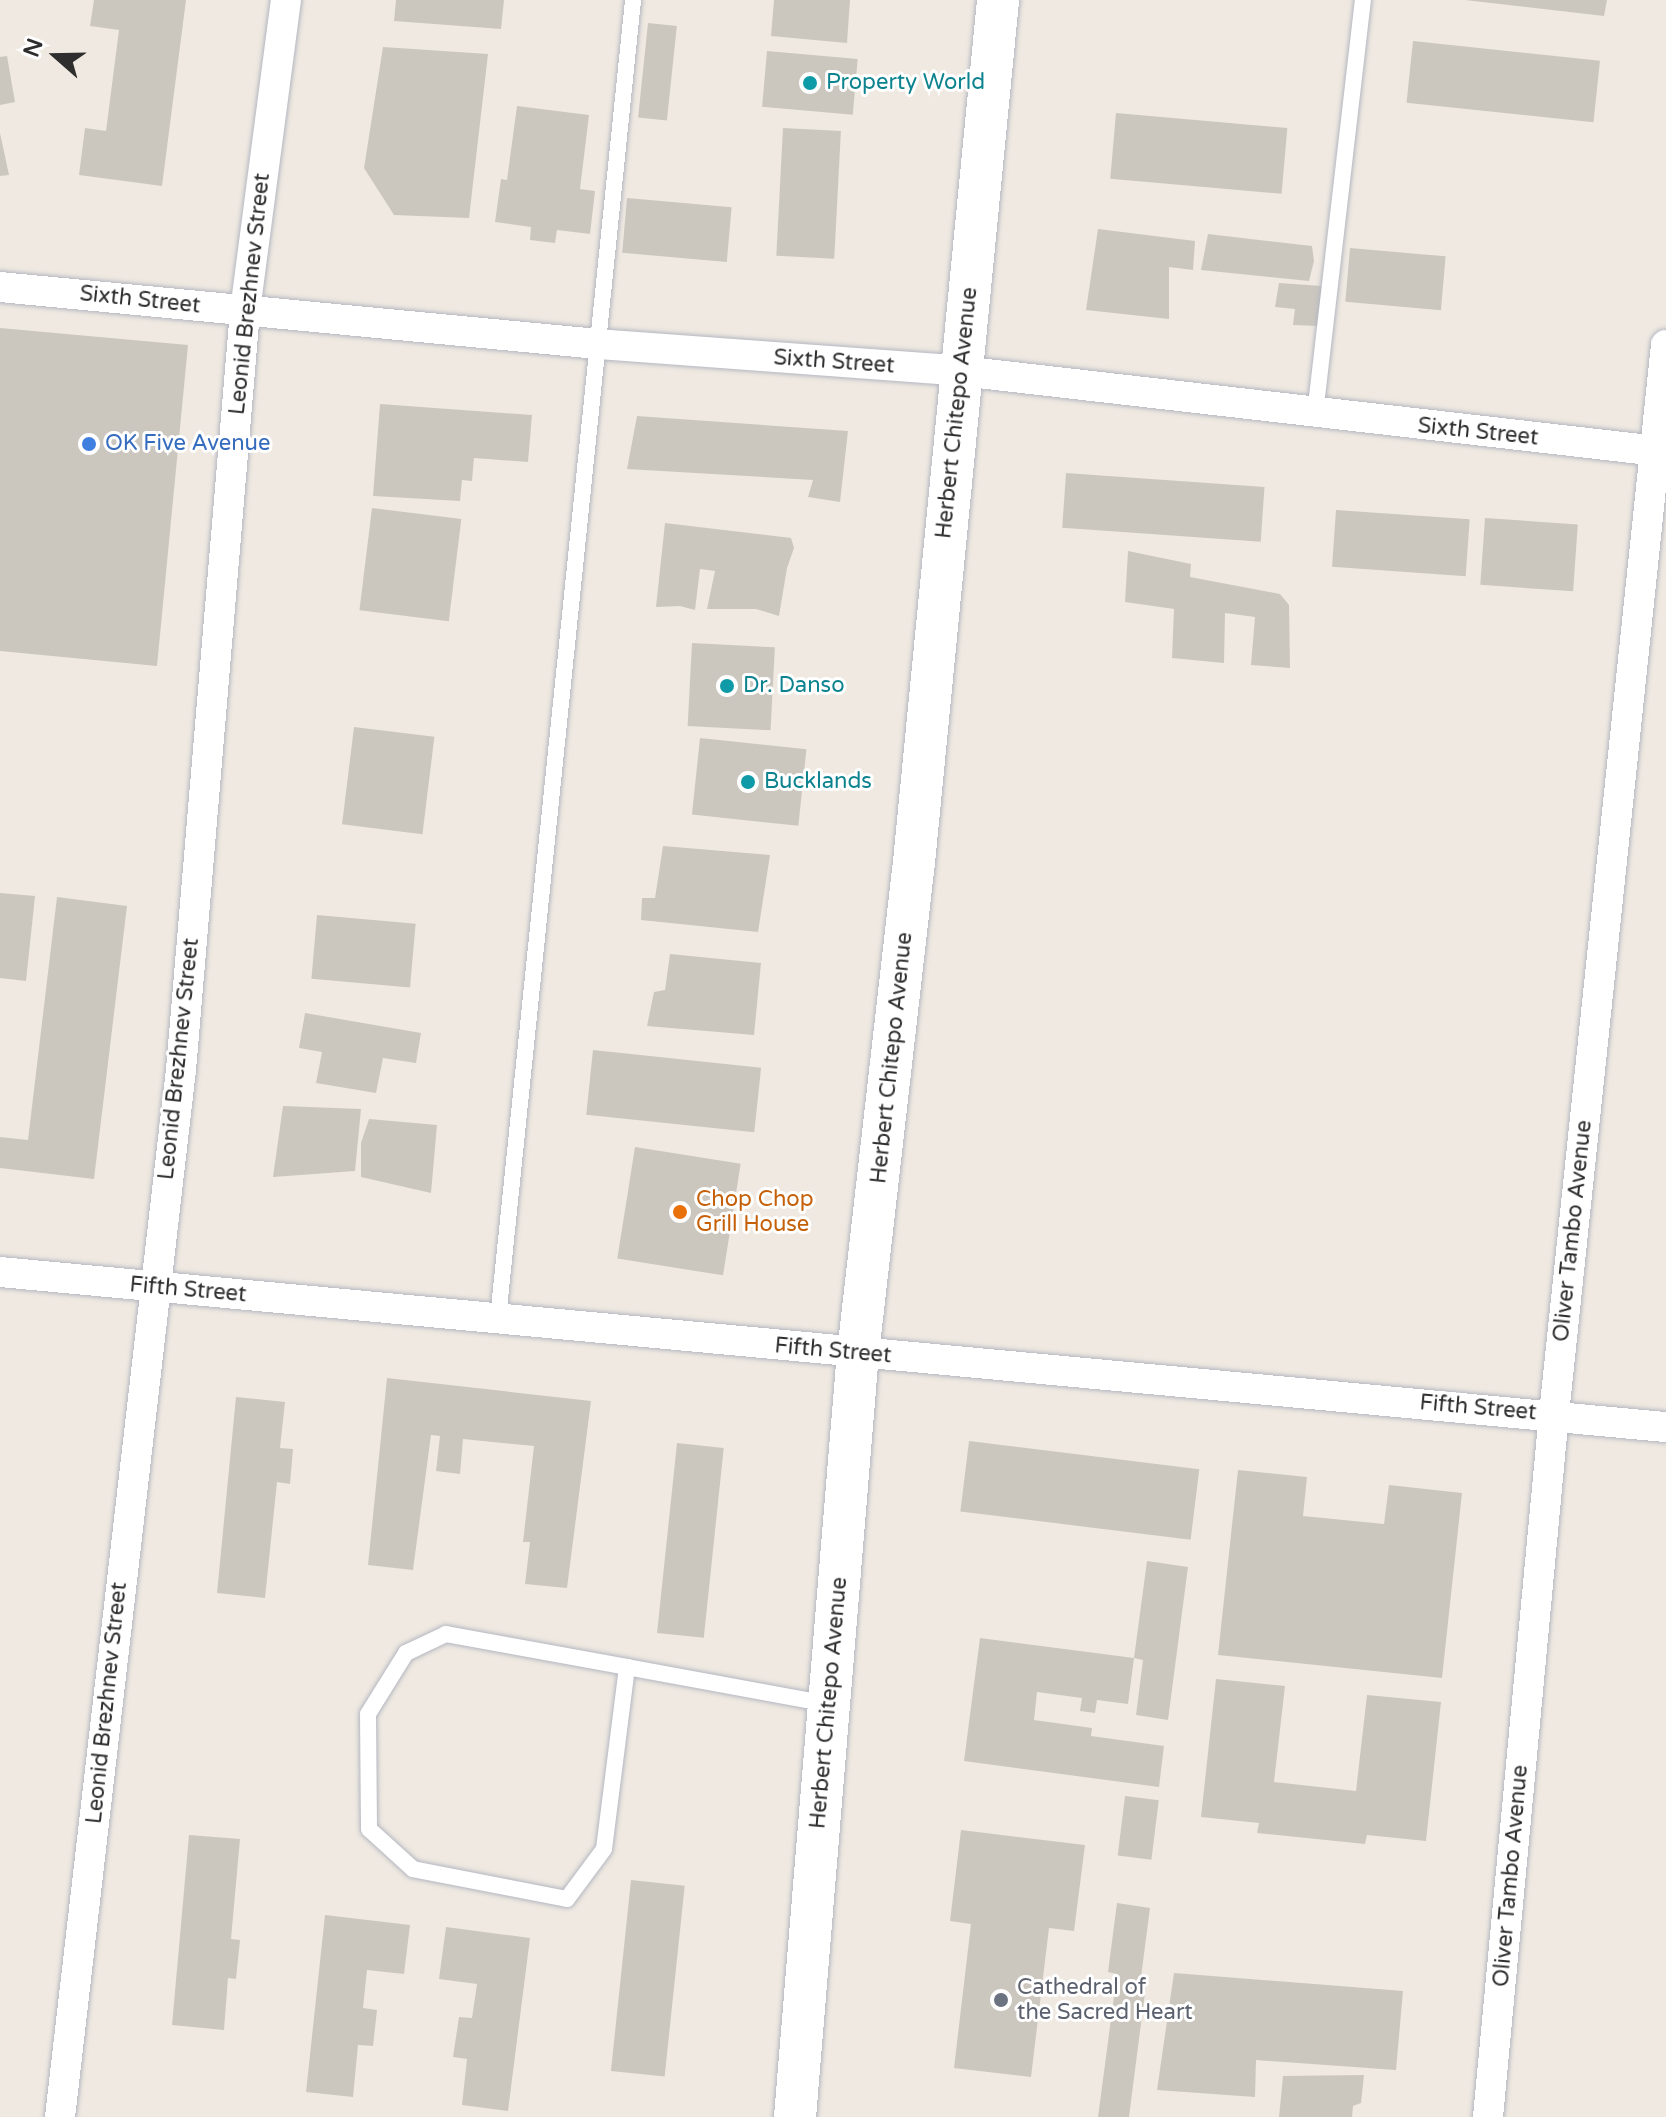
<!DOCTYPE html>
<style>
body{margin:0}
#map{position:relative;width:1666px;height:2117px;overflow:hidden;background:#efe9e1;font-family:"Varela Round",sans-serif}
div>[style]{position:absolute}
.building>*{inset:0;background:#cbc7bf;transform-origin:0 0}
.roads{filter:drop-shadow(0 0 2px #b4b7c1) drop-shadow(0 0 2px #b4b7c1)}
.service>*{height:16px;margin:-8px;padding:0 8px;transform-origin:8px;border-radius:8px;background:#fff}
.minor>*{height:30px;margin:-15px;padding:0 15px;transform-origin:15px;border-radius:15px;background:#fff}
.secondary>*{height:42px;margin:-21px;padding:0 21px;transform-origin:21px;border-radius:21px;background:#fff}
.dots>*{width:22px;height:22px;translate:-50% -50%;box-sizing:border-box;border:4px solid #fff;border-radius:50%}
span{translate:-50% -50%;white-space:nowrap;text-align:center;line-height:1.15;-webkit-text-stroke:6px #fff;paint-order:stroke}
.culture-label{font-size:22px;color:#0d838f}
.left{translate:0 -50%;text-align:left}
.street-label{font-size:22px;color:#2e2e2e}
.shop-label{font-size:22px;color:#366cbe}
.food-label{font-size:22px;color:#c56008}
.worship-label{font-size:22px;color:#5b616d}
.north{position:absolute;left:16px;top:16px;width:80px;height:80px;-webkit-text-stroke:6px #fff;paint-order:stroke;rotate:290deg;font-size:22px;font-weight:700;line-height:32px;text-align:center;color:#2e2e2e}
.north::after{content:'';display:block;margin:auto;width:28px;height:36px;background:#2e2e2e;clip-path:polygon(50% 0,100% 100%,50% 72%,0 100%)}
</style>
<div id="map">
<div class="building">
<div style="clip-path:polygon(94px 0,186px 0,162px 186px,79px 175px,85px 128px,106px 131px,119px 30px,90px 26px)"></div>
<div style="clip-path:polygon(396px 0,504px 0,501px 29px,394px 21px)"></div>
<div style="clip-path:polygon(774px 0,850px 0,847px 43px,771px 36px)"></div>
<div style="clip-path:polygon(1465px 0,1607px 0,1604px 16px)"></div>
<div style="left:648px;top:23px;width:29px;height:95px;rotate:6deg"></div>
<div style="left:1413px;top:41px;width:188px;height:62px;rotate:6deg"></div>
<div style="clip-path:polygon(383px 47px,488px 54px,469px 218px,394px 215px,364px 168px)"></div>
<div style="left:767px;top:51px;width:91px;height:56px;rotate:5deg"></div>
<div style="clip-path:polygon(7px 56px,15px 102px,0 105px,0 57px)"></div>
<div style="clip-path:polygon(517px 106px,589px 115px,580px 189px,595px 191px,590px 234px,557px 230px,555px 243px,530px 240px,531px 227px,495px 222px,501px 179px,507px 180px)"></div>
<div style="left:1116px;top:113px;width:172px;height:66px;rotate:5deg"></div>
<div style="left:783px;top:128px;width:58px;height:128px;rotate:3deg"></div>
<div style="clip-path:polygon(0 133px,9px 175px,0 176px)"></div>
<div style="left:627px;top:198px;width:105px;height:55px;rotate:5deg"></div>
<div style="clip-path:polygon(1098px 229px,1195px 241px,1193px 270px,1169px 267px,1169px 319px,1086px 310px)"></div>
<div style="clip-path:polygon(1208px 234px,1312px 246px,1314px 261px,1309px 281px,1201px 270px)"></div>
<div style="left:1350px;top:248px;width:96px;height:54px;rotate:5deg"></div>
<div style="clip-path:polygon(1279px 283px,1322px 286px,1318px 326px,1293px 325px,1295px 309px,1275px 307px)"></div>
<div style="clip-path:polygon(0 328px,188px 345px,157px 666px,0 651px)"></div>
<div style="clip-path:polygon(380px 404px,532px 415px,528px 462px,474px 458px,472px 481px,462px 480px,460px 501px,373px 496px)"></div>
<div style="clip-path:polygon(637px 416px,848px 431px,840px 502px,808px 497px,813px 480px,627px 469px)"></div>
<div style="left:1066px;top:473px;width:199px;height:55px;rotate:4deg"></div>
<div style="left:372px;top:508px;width:90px;height:103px;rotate:7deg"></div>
<div style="left:1336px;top:510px;width:134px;height:57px;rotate:4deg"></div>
<div style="left:1485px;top:518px;width:93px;height:67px;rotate:4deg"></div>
<div style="clip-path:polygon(665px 523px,791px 538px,794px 548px,787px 568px,779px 616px,756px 609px,707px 609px,715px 571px,700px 569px,695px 610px,680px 606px,656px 607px)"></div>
<div style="clip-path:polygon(1128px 551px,1191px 564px,1190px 577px,1280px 594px,1289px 605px,1290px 668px,1251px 665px,1255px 617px,1225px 613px,1224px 663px,1172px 658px,1174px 609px,1125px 602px)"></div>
<div style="left:692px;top:643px;width:83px;height:83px;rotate:3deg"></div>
<div style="left:354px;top:727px;width:81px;height:98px;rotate:7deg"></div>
<div style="left:700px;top:738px;width:107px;height:77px;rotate:6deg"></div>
<div style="clip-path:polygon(663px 846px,770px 855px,758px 932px,641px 920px,642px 898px,655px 898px)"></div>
<div style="clip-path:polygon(0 893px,35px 896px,26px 981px,0 978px)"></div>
<div style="clip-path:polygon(57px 897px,127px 906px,94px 1179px,0 1168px,0 1137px,28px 1140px)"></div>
<div style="left:317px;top:915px;width:99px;height:64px;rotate:5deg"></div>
<div style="clip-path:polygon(670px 954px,761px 963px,754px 1035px,647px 1026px,654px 992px,665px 990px)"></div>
<div style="clip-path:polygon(305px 1013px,421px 1033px,416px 1063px,383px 1058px,376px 1093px,316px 1083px,322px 1052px,299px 1048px)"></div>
<div style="left:593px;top:1050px;width:169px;height:65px;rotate:6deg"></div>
<div style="clip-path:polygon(283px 1106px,361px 1109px,355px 1171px,273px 1177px)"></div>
<div style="clip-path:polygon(369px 1119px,437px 1125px,431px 1193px,361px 1177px,361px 1143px)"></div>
<div style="left:635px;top:1147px;width:107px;height:113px;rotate:9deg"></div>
<div style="clip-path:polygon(387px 1378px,591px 1401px,567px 1588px,525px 1584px,530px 1542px,523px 1542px,534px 1446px,463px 1439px,460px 1474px,436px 1471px,440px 1436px,431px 1435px,413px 1570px,368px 1565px)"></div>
<div style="clip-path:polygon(236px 1397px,285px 1402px,280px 1448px,293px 1449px,290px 1484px,277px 1482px,265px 1598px,217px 1593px)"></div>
<div style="left:969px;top:1441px;width:232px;height:71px;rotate:7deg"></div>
<div style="left:677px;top:1443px;width:47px;height:191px;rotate:6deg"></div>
<div style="clip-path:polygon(1238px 1470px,1307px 1477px,1303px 1516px,1384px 1524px,1389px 1485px,1462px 1493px,1442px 1678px,1218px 1655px)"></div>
<div style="clip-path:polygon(1147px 1561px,1188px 1567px,1168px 1720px,1136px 1715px,1143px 1660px,1134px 1658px)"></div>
<div style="clip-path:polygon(980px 1638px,1134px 1658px,1128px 1704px,1097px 1700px,1095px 1713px,1080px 1711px,1082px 1698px,1037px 1692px,1034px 1720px,1092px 1728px,1091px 1736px,1164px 1746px,1159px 1787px,964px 1761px)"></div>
<div style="clip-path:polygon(1216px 1679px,1285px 1686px,1274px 1782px,1356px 1791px,1367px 1695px,1441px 1702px,1426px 1841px,1367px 1835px,1365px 1844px,1257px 1833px,1259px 1823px,1201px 1817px)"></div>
<div style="left:1125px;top:1796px;width:34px;height:60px;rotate:7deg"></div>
<div style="clip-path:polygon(961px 1830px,1085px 1845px,1074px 1931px,1049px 1928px,1031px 2077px,954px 2068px,971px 1924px,950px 1921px)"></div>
<div style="clip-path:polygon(189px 1835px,240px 1839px,231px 1939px,240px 1940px,236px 1979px,228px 1978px,224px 2030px,172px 2025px)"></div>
<div style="left:631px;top:1880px;width:54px;height:192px;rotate:6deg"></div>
<div style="clip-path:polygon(1117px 1903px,1150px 1908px,1141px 1977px,1147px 1977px,1129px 2117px,1098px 2117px,1117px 1974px,1108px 1972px)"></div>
<div style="clip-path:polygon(325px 1915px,410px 1925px,404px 1974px,367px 1970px,363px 2008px,377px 2010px,373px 2046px,358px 2045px,353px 2097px,306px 2092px)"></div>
<div style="clip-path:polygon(446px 1927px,530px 1938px,508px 2111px,462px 2105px,467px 2059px,453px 2057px,459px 2017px,472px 2018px,477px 1984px,439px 1979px)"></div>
<div style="clip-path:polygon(1174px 1973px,1403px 1991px,1396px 2070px,1256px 2060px,1255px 2097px,1157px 2090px)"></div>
<div style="clip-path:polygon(1364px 2075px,1361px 2103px,1353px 2106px,1352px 2117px,1279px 2117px,1283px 2076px)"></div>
</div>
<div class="roads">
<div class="service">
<div style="left:1315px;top:414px;width:417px;rotate:-83.4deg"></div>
<div style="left:498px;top:1318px;width:1325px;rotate:-84.15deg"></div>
<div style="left:627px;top:1667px;width:183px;rotate:97.2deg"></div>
<div style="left:604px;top:1849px;width:62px;rotate:126.5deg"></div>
<div style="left:567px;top:1899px;width:157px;rotate:-169deg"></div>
<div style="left:413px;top:1869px;width:59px;rotate:-137.7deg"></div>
<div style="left:369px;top:1829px;width:115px;rotate:-90.5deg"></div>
<div style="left:368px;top:1714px;width:72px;rotate:-58.1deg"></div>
<div style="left:406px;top:1653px;width:44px;rotate:-25.4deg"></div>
<div style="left:446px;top:1634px;width:184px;rotate:10.3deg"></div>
<div style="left:627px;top:1667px;width:204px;rotate:10.4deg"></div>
</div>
<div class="minor">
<div style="left:0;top:287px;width:600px;rotate:5.45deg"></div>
<div style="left:597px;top:344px;width:365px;rotate:4.2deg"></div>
<div style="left:961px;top:371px;width:710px;rotate:6.55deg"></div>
<div style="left:0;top:1272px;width:1673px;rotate:5.32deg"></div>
<div style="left:60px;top:2117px;width:1054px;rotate:-83.41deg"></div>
<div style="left:181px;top:1070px;width:762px;rotate:-85.18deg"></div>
<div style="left:245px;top:311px;width:314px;rotate:-82.5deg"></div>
<div style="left:1488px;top:2117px;width:706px;rotate:-84.64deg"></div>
<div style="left:1554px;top:1414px;width:1075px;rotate:-84.02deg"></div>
</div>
<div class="secondary">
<div style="left:795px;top:2117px;width:767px;rotate:-85.29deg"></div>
<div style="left:858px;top:1353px;width:494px;rotate:-83.5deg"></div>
<div style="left:914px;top:862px;width:866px;rotate:-84.43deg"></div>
</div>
</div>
<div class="dots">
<div style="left:810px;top:83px;background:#0f9aa8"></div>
<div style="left:89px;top:444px;background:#3f7fe0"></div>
<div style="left:727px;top:686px;background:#0f9aa8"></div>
<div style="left:748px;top:782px;background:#0f9aa8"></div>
<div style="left:680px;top:1212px;background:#e8710a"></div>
<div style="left:1001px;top:2000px;background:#6b7280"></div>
</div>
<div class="culture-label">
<span class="left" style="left:826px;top:83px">Property World</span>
<span class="left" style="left:743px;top:686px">Dr. Danso</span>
<span class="left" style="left:764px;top:782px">Bucklands</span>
</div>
<div class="street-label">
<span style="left:250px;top:294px;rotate:-84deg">Leonid Brezhnev Street</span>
<span style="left:140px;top:300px;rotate:6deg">Sixth Street</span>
<span style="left:834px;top:362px;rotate:4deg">Sixth Street</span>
<span style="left:957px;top:413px;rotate:-84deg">Herbert Chitepo Avenue</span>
<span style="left:1478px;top:432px;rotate:6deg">Sixth Street</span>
<span style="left:892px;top:1058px;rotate:-84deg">Herbert Chitepo Avenue</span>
<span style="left:179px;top:1059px;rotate:-84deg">Leonid Brezhnev Street</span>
<span style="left:1573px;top:1231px;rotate:-84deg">Oliver Tambo Avenue</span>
<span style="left:188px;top:1290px;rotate:5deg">Fifth Street</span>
<span style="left:833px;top:1351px;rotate:5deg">Fifth Street</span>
<span style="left:1478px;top:1408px;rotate:5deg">Fifth Street</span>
<span style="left:107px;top:1703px;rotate:-84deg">Leonid Brezhnev Street</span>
<span style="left:829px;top:1703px;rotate:-85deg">Herbert Chitepo Avenue</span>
<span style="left:1511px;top:1876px;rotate:-85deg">Oliver Tambo Avenue</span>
</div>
<div class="shop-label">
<span class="left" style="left:105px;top:444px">OK Five Avenue</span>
</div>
<div class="food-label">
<span class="left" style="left:696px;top:1212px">Chop Chop<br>Grill House</span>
</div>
<div class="worship-label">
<span class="left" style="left:1017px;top:2000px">Cathedral of<br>the Sacred Heart</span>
</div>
<div class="north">N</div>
</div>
